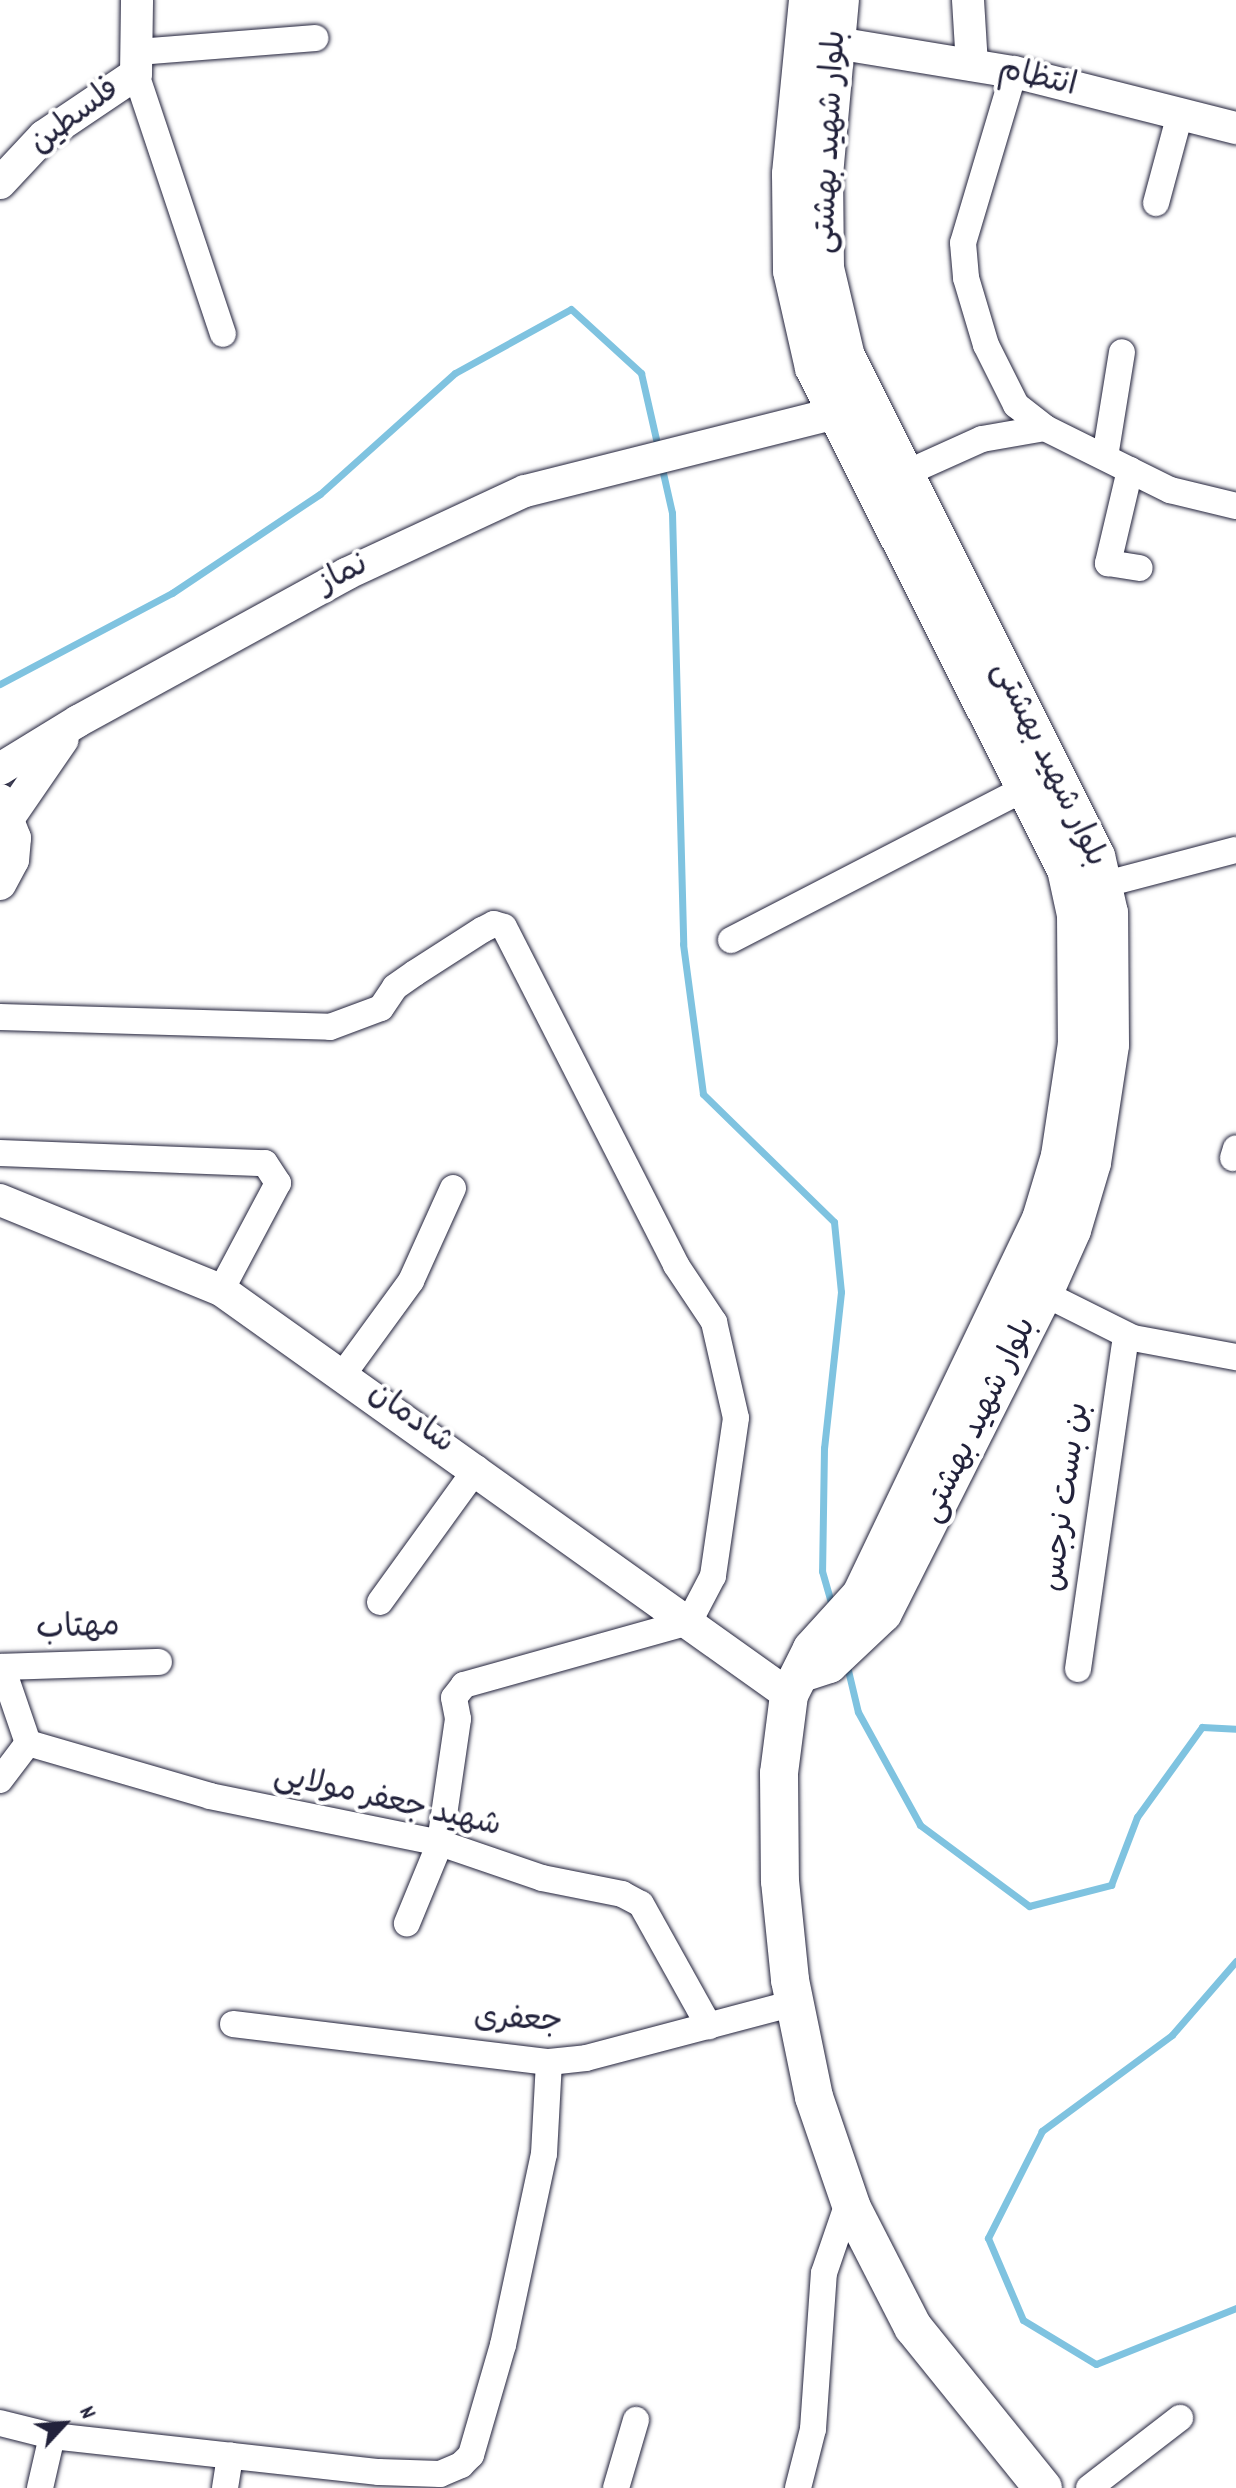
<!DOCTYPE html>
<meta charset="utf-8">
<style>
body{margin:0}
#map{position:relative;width:1236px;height:2488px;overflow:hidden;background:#fff;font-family:Dekko,"Playpen Sans Arabic",sans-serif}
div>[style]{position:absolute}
.stream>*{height:7px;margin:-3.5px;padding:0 3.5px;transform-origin:3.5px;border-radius:3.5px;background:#7fc3e0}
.roads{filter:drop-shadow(0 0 2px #22223b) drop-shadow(0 0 2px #22223b)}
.minor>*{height:26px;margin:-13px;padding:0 13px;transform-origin:13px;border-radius:13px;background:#fff}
.tertiary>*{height:32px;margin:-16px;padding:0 16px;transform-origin:16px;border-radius:16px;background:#fff}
.secondary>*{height:38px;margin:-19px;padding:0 19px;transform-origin:19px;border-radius:19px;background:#fff}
span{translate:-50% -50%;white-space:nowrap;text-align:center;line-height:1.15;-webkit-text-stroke:8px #fff;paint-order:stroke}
.street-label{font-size:32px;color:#22223b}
.north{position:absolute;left:24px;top:2384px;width:80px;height:80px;-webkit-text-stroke:6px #fff;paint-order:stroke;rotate:64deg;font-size:22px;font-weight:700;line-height:32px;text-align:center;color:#22223b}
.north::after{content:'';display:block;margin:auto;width:28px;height:36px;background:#22223b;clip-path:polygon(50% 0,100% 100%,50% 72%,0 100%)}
</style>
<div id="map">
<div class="stream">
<div style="left:661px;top:464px;width:50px;rotate:77.3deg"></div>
<div style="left:672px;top:513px;width:431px;rotate:88.5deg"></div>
<div style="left:683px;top:944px;width:151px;rotate:82.4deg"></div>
<div style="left:703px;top:1094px;width:183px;rotate:44.3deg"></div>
<div style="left:834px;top:1222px;width:70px;rotate:84.3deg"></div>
<div style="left:841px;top:1292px;width:157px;rotate:96.2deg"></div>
<div style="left:824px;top:1448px;width:123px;rotate:90.9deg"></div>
<div style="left:822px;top:1571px;width:37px;rotate:74deg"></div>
<div style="left:0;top:684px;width:195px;rotate:-27.9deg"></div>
<div style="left:172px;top:593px;width:178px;rotate:-33.8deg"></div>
<div style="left:320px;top:494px;width:181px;rotate:-41.9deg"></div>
<div style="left:455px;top:373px;width:132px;rotate:-28.9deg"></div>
<div style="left:571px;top:309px;width:95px;rotate:42.4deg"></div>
<div style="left:641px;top:373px;width:77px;rotate:77.2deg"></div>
<div style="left:847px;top:1666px;width:47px;rotate:76.6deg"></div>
<div style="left:858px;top:1712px;width:129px;rotate:61.2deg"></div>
<div style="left:920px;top:1825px;width:136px;rotate:36.6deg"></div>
<div style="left:1029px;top:1906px;width:85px;rotate:-14.4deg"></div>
<div style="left:1111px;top:1885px;width:73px;rotate:-69.1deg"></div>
<div style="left:1137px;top:1817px;width:111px;rotate:-54.2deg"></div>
<div style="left:1202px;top:1727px;width:34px;rotate:3deg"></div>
<div style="left:1236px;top:1961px;width:98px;rotate:130.9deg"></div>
<div style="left:1172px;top:2035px;width:162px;rotate:143.6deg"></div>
<div style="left:1042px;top:2131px;width:120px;rotate:116.8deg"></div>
<div style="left:988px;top:2238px;width:89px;rotate:66.9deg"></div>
<div style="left:1023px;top:2320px;width:85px;rotate:31.1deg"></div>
<div style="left:1096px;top:2364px;width:151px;rotate:-21.8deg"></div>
</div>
<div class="roads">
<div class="minor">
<div style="left:138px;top:52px;width:178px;rotate:-4.5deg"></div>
<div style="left:1014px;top:72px;width:178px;rotate:106.6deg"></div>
<div style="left:963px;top:243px;width:35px;rotate:85deg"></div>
<div style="left:966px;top:278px;width:70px;rotate:73.4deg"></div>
<div style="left:986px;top:345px;width:67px;rotate:63.4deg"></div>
<div style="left:1016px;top:405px;width:37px;rotate:38deg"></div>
<div style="left:1045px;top:428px;width:140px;rotate:26.4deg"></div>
<div style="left:1170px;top:490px;width:68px;rotate:13.6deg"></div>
<div style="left:136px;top:74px;width:274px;rotate:71.5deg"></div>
<div style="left:1156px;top:203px;width:92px;rotate:-74.9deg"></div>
<div style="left:1105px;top:457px;width:106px;rotate:-80.8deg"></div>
<div style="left:1130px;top:470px;width:96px;rotate:103.3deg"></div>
<div style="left:1108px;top:563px;width:32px;rotate:9deg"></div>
<div style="left:902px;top:475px;width:88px;rotate:-24.2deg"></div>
<div style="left:982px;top:439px;width:64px;rotate:-9.9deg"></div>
<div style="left:1106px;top:884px;width:134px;rotate:-14.7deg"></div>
<div style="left:731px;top:940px;width:331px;rotate:-27.3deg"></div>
<div style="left:0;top:1017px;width:330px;rotate:1.7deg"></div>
<div style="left:330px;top:1027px;width:54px;rotate:-20.4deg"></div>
<div style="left:381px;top:1008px;width:25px;rotate:-56deg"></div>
<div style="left:395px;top:987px;width:24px;rotate:-35deg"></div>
<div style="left:415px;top:973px;width:80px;rotate:-32.7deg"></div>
<div style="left:482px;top:930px;width:13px;rotate:-27deg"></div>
<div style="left:494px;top:924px;width:10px;rotate:17deg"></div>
<div style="left:504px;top:927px;width:379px;rotate:63deg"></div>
<div style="left:676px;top:1265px;width:69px;rotate:56.3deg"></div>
<div style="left:714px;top:1322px;width:98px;rotate:77.1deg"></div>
<div style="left:736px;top:1418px;width:160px;rotate:98.3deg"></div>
<div style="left:713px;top:1576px;width:52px;rotate:117.6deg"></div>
<div style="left:689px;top:1622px;width:234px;rotate:164.4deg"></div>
<div style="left:464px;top:1685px;width:16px;rotate:128deg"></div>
<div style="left:454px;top:1698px;width:21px;rotate:79deg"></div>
<div style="left:458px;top:1719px;width:125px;rotate:98.3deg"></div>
<div style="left:440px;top:1843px;width:87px;rotate:112.4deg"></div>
<div style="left:0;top:1153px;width:265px;rotate:2.2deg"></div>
<div style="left:265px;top:1163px;width:24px;rotate:57deg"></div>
<div style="left:278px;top:1183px;width:121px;rotate:118deg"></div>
<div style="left:1233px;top:1158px;width:10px;rotate:-73deg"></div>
<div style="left:1029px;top:1286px;width:116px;rotate:26.6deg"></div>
<div style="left:1133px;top:1338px;width:105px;rotate:10.5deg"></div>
<div style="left:344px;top:1373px;width:114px;rotate:-53.9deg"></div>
<div style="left:411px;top:1281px;width:102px;rotate:-65.7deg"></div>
<div style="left:380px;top:1602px;width:165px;rotate:-54.1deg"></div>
<div style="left:0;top:1667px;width:159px;rotate:-1.8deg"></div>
<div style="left:1078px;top:1669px;width:337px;rotate:-81.8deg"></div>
<div style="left:28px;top:1743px;width:190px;rotate:16.2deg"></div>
<div style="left:210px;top:1796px;width:235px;rotate:11.5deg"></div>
<div style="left:440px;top:1843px;width:108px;rotate:18.9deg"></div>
<div style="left:542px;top:1878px;width:82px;rotate:11.3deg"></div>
<div style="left:622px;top:1894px;width:21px;rotate:28deg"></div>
<div style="left:641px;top:1904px;width:140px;rotate:60.9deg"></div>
<div style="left:0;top:1780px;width:46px;rotate:-52.9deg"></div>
<div style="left:28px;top:1743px;width:80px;rotate:-108.9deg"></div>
<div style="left:233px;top:2024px;width:318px;rotate:6.9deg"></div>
<div style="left:549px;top:2062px;width:37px;rotate:-6deg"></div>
<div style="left:586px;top:2058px;width:215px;rotate:-14.8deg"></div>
<div style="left:0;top:2423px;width:54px;rotate:14deg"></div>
<div style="left:52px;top:2436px;width:329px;rotate:6.3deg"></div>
<div style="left:379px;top:2472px;width:61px;rotate:1.9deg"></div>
<div style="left:440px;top:2474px;width:23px;rotate:-23deg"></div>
<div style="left:461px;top:2465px;width:14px;rotate:-45deg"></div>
<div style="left:471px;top:2455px;width:115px;rotate:-73.8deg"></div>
<div style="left:503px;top:2345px;width:195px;rotate:-77.9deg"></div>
<div style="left:544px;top:2154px;width:92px;rotate:-86.9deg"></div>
<div style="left:40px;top:2488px;width:53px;rotate:-77deg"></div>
<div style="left:225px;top:2488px;width:33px;rotate:-81deg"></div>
<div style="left:616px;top:2488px;width:71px;rotate:-73.6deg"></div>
<div style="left:798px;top:2488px;width:61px;rotate:-75.7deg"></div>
<div style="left:813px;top:2429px;width:156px;rotate:-86deg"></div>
<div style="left:824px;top:2273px;width:77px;rotate:-71.1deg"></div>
<div style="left:1089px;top:2488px;width:115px;rotate:-37.6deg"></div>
</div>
<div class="tertiary">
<div style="left:968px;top:0;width:65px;rotate:86.5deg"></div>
<div style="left:836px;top:43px;width:180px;rotate:9.3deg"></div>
<div style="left:1014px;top:72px;width:229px;rotate:14.2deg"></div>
<div style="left:0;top:183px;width:64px;rotate:-46.9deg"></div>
<div style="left:44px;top:136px;width:111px;rotate:-34deg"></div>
<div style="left:136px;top:74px;width:74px;rotate:-89.2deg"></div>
<div style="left:0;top:769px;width:92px;rotate:-31.6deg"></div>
<div style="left:78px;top:721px;width:306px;rotate:-28.7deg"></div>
<div style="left:346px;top:574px;width:197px;rotate:-24.9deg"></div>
<div style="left:525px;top:491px;width:320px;rotate:-14.1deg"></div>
<div style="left:0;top:800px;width:41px;rotate:68.5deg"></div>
<div style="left:15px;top:838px;width:22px;rotate:95deg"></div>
<div style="left:13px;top:860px;width:27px;rotate:118deg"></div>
<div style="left:10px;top:816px;width:93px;rotate:-55.5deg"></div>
<div style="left:0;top:1200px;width:239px;rotate:22.2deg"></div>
<div style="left:221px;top:1290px;width:698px;rotate:35.49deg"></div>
</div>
<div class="secondary">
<div style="left:808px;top:0;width:175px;rotate:95.6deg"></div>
<div style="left:791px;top:174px;width:97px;rotate:89.4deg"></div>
<div style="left:792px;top:271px;width:99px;rotate:77.2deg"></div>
<div style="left:814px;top:368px;width:561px;rotate:63.3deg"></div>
<div style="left:1066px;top:869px;width:47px;rotate:77.7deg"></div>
<div style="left:1076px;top:915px;width:128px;rotate:89.6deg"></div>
<div style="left:1077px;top:1043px;width:114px;rotate:98.6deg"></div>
<div style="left:1060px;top:1156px;width:66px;rotate:106.8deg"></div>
<div style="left:1041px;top:1219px;width:418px;rotate:115.6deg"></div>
<div style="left:860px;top:1596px;width:72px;rotate:132.2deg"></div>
<div style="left:812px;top:1649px;width:51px;rotate:116.6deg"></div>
<div style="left:789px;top:1695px;width:79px;rotate:97.3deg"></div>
<div style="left:779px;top:1773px;width:108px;rotate:89.5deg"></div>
<div style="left:780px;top:1881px;width:100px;rotate:84.2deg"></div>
<div style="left:790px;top:1980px;width:119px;rotate:78.4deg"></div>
<div style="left:814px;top:2097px;width:117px;rotate:71.1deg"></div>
<div style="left:852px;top:2208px;width:134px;rotate:62.9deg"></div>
<div style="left:913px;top:2327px;width:207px;rotate:51.1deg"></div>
<div style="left:805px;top:1672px;width:25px;rotate:-18deg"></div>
<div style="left:829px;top:1664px;width:74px;rotate:-43.4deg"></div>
<div style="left:883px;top:1613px;width:358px;rotate:-63.3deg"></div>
<div style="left:1044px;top:1293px;width:69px;rotate:-66deg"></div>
<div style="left:1072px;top:1230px;width:70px;rotate:-73.4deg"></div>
<div style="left:1092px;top:1163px;width:119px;rotate:-81.3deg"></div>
<div style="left:1110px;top:1045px;width:132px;rotate:-90.4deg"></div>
<div style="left:1109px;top:913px;width:58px;rotate:-102.8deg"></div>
<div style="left:1096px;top:856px;width:558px;rotate:-116.61deg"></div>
<div style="left:846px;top:357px;width:91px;rotate:-103.3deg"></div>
<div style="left:825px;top:268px;width:93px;rotate:-90.6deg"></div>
<div style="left:824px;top:175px;width:176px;rotate:-84.8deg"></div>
</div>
</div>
<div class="street-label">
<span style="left:1037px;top:80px;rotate:13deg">انتظام</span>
<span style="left:76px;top:118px;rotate:-37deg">فلسطین</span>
<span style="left:832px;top:142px;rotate:-87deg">بلوار شهید بهشتی</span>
<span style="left:344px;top:576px;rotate:-27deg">نماز</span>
<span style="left:1047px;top:765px;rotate:64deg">بلوار شهید بهشتی</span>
<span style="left:410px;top:1420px;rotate:36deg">شادمان</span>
<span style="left:981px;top:1421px;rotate:-64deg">بلوار شهید بهشتی</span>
<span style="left:1068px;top:1497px;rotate:-82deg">بن بست نرجس</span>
<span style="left:78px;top:1630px;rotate:-2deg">مهتاب</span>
<span style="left:387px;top:1803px;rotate:13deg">شهید جعفر مولایی</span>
<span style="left:518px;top:2022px;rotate:3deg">جعفری</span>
</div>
<div class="north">N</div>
</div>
